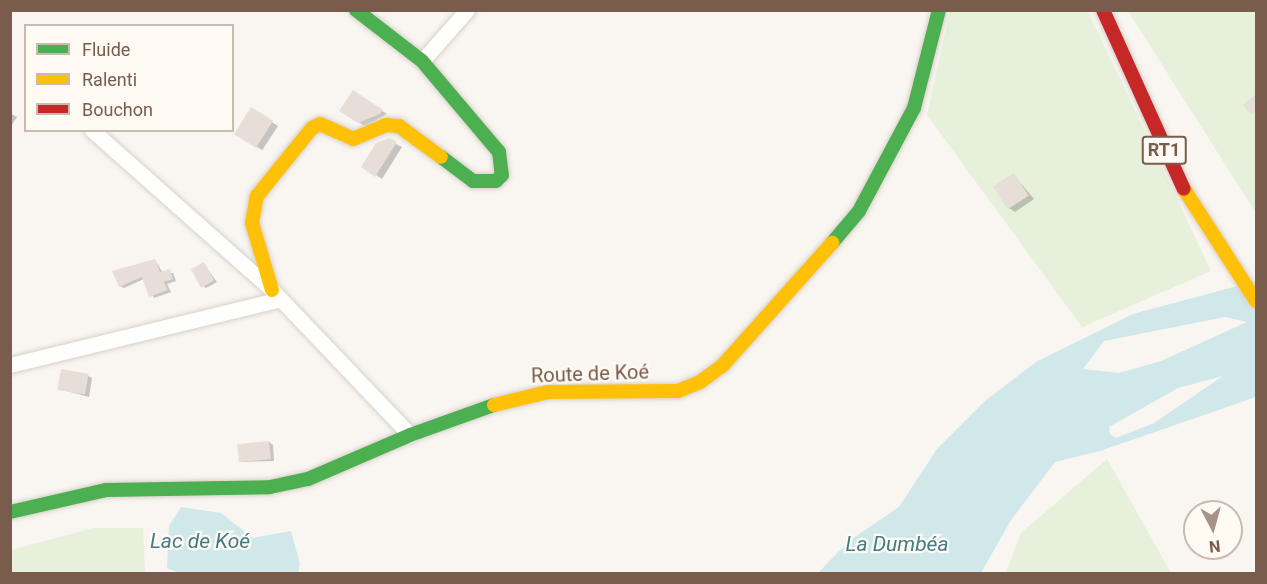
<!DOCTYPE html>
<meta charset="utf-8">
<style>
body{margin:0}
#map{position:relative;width:1267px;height:584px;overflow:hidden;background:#f9f5f0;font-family:Roboto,sans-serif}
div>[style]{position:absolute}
.green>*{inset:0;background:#e7f0db}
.water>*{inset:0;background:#d0e8ea}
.shadow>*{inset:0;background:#0003;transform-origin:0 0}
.building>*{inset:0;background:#e6ded7;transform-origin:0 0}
.roads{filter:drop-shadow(0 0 2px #d7d1cb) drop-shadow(0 0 2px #d7d1cb)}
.street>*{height:15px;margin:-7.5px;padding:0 7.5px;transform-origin:7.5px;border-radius:7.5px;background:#fefefd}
.fast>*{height:14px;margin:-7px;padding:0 7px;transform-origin:7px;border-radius:7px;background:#4caf50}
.slow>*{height:14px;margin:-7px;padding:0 7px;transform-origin:7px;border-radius:7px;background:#ffc107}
.jam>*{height:14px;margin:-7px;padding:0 7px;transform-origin:7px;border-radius:7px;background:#c62828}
span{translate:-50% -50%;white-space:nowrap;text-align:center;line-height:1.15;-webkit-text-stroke:4.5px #fffaf3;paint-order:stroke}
.shield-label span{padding:2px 4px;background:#fffaf3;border:2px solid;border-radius:4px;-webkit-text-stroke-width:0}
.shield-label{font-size:18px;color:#7a5c4d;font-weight:700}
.street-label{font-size:20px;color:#7a5c4d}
.water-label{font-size:21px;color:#437c86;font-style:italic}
.frame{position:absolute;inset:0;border:12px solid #7a5c4d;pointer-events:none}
.legend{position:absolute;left:24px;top:24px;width:210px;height:108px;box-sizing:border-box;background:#fffaf3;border:2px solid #cabbb1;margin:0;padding:8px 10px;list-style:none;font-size:18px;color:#7a5c4d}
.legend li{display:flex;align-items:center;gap:12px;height:30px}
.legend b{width:30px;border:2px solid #cabbb1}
.north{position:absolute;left:1183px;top:500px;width:60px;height:60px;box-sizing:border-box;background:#fffaf3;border:2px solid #cabbb1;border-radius:50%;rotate:174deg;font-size:16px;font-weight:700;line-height:24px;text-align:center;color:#7a5c4d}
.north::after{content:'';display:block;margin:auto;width:21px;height:27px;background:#a69286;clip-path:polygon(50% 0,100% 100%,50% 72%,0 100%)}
</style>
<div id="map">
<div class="green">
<div style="clip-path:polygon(950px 11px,1088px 11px,1211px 271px,1082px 327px,927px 115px)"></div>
<div style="clip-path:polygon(1128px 11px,1256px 11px,1256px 213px)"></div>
<div style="clip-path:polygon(1107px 459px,1171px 573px,1006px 573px,1021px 533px)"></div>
<div style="clip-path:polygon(93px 528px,143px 528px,145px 573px,11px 573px,11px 550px)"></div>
</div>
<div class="water">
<div style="clip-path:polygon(evenodd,1256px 281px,1256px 397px,1100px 451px,1055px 462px,1011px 520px,981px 573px,817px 574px,849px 541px,899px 507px,937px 449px,986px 400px,1036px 362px,1133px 314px,1256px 281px,1225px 317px,1247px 322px,1161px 361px,1119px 373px,1083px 369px,1104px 341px,1225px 317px,1256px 281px,1223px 376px,1154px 423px,1116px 438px,1110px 434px,1109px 427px,1178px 388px,1223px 376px)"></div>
<div style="clip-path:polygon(181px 507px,221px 513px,253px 538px,291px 531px,300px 564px,298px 573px,182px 574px,167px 568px,169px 526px)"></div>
</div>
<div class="shadow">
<div style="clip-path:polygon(359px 96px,387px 114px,365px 126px,358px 122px)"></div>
<div style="left:252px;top:109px;width:31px;height:29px;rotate:33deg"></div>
<div style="clip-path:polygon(10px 113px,17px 117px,10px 128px)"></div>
<div style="clip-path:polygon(388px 140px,402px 147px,382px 179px,363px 166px)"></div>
<div style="clip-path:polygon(1014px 175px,1034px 199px,1015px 212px,1009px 208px)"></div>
<div style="clip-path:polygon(155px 260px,163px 273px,173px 273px,176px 281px,167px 284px,171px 292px,154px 298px,144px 279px,124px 288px,120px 286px)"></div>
<div style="clip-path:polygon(204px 264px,217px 282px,206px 288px,203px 286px)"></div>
<div style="clip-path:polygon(88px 376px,92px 378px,89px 397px,59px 389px)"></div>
<div style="clip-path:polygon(269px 442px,273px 445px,274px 461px,240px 462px)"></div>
</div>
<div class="building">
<div style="clip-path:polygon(353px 90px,383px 110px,380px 114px,358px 123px,339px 111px)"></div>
<div style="clip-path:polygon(1257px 93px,1257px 110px,1251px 114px,1243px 105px)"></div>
<div style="left:251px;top:107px;width:26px;height:32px;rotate:32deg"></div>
<div style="clip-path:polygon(390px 138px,397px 142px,375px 177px,361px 167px,376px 143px)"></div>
<div style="left:1014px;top:173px;width:27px;height:25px;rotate:57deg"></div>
<div style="clip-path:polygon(155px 259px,160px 272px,170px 269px,173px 279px,164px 282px,168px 290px,149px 297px,142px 277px,119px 287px,112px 271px)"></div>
<div style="left:204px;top:262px;width:21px;height:15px;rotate:61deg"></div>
<div style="left:61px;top:369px;width:28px;height:21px;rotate:10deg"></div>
<div style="left:269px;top:441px;width:18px;height:32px;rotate:84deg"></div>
</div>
<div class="roads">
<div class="street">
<div style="left:422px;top:61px;width:68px;rotate:-48.6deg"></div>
<div style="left:92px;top:130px;width:241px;rotate:41.6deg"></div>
<div style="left:272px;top:290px;width:200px;rotate:46.4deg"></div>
<div style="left:10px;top:365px;width:278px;rotate:-13.7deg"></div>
</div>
<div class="fast">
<div style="left:356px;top:10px;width:83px;rotate:37.7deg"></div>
<div style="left:422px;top:61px;width:119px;rotate:49.8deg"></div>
<div style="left:499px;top:152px;width:23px;rotate:83deg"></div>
<div style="left:502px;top:175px;width:8px;rotate:135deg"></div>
<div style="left:496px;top:181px;width:23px;rotate:180deg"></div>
<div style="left:473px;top:181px;width:40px;rotate:-143deg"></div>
<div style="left:832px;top:243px;width:42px;rotate:-49.8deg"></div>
<div style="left:859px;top:211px;width:117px;rotate:-61.9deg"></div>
<div style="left:914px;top:108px;width:101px;rotate:-75.7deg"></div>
<div style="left:10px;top:512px;width:98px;rotate:-12.9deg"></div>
<div style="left:106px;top:490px;width:164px;rotate:-1deg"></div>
<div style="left:270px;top:487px;width:39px;rotate:-12deg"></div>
<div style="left:308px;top:479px;width:111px;rotate:-23.3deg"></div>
<div style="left:410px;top:435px;width:89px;rotate:-19.7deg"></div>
</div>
<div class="slow">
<div style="left:1184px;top:189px;width:133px;rotate:57.3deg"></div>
<div style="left:272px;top:290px;width:70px;rotate:-106.6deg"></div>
<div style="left:252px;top:223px;width:27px;rotate:-80deg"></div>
<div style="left:257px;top:196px;width:87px;rotate:-51deg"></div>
<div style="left:312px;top:128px;width:9px;rotate:-27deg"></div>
<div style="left:320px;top:124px;width:36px;rotate:24deg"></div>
<div style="left:353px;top:139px;width:36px;rotate:-23deg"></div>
<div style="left:386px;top:125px;width:13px;rotate:4deg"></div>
<div style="left:399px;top:126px;width:52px;rotate:36.4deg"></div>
<div style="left:494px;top:405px;width:56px;rotate:-13.5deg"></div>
<div style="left:548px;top:392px;width:130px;rotate:-0.4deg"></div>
<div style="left:678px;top:391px;width:24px;rotate:-22deg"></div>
<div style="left:700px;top:382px;width:29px;rotate:-36deg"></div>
<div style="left:723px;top:365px;width:164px;rotate:-48.2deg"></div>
</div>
<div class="jam">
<div style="left:1103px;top:10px;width:196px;rotate:65.7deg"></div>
</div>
</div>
<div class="shield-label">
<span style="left:1164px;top:150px">RT1</span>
</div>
<div class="street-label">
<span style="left:590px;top:374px;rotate:-2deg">Route de Koé</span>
</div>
<div class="water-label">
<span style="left:200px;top:541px">Lac de Koé</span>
<span style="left:897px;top:544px">La Dumbéa</span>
</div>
<div class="frame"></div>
<ul class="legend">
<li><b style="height:8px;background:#4caf50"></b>Fluide</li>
<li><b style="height:8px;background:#ffc107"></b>Ralenti</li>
<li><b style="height:8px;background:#c62828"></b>Bouchon</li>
</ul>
<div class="north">N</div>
</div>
